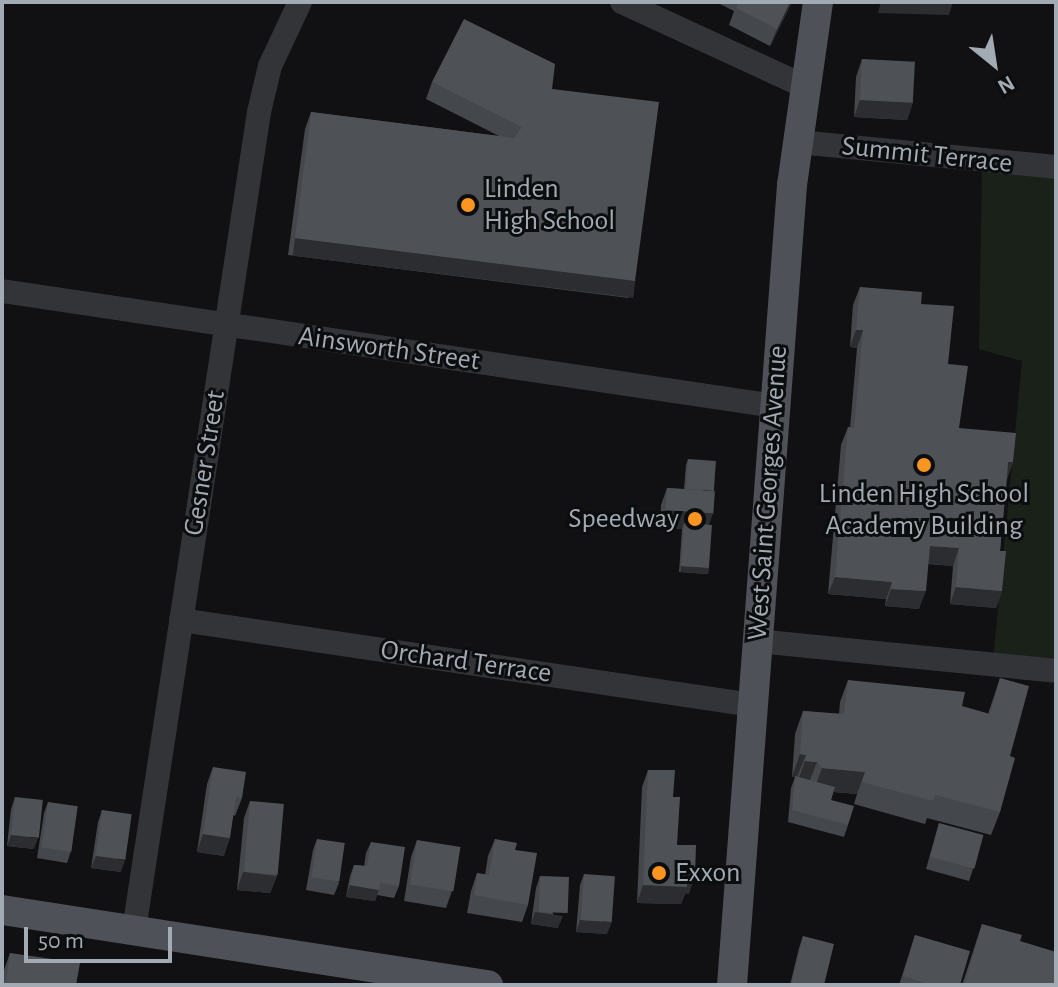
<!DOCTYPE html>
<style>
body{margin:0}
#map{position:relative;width:1058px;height:987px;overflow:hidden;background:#111113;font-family:"Alegreya Sans",sans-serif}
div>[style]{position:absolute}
.green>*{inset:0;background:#192119}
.minor>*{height:24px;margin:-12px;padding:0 12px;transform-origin:12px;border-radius:12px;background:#323438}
.major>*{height:30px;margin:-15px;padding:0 15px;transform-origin:15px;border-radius:15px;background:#4e5157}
.wall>*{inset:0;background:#44474b}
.shaded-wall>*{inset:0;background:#2b2d30;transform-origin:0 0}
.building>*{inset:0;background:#4e5256;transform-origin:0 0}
.dots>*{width:22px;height:22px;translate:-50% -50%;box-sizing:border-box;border:4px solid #0c0d0e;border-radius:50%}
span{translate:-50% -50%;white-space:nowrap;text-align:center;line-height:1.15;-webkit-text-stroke:6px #0c0d0e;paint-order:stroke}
.street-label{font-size:28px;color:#a2aab4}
.poi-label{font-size:28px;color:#a2aab4}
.left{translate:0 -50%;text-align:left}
.right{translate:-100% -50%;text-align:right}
.frame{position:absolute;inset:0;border:4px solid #a2aab4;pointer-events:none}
.north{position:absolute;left:954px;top:24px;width:80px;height:80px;-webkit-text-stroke:6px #0c0d0e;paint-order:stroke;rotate:150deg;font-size:22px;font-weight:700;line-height:32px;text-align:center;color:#a2aab4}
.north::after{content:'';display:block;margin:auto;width:28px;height:36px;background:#a2aab4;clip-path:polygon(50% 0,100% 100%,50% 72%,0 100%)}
.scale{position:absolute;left:24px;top:927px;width:148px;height:36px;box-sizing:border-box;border:4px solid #a2aab4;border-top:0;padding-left:10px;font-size:24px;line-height:28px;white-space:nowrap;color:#a2aab4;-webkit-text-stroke:6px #0c0d0e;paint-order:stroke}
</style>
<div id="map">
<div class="green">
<div style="clip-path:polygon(982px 166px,1056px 173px,1056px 666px,993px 661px,1022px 361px,979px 349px)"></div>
</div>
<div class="minor">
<div style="left:622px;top:2px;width:203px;rotate:24.8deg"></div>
<div style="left:798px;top:142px;width:259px;rotate:5.5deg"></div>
<div style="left:2px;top:291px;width:782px;rotate:8.46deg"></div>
<div style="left:181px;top:620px;width:577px;rotate:8.47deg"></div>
<div style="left:757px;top:641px;width:301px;rotate:5.7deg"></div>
<div style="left:134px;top:930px;width:827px;rotate:-81.31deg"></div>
<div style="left:259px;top:112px;width:47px;rotate:-76.6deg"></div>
<div style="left:270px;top:66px;width:71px;rotate:-64.9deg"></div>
</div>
<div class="major">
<div style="left:2px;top:910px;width:492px;rotate:8.8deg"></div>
<div style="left:732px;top:985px;width:802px;rotate:-85.71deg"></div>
<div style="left:792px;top:185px;width:185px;rotate:-81.9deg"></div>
</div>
<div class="wall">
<div style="clip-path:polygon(716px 2px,792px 2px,770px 46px,729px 25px,734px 11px)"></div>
<div style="clip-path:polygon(862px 59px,913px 102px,907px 120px,854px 117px,856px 77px)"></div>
<div style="clip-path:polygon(432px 82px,552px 89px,629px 298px,288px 255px,305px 129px,311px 112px,499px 136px,426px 99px)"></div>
<div style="clip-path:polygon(860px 287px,921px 304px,948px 364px,959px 428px,1013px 462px,1007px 479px,1000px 551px,1002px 591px,996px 608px,950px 604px,953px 566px,928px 564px,919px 609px,885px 606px,886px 599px,828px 594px,841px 445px,848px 427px,850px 428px,857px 348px,850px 347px,853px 305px)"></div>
<div style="clip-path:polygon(688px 459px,713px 513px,709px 524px,709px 568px,707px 574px,679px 572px,682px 529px,660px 528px,661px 505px,667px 488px,684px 489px,686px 465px)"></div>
<div style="clip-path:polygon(1000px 678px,1010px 756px,1000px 812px,991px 835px,927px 818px,925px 824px,854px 804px,857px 794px,833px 792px,831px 800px,848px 825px,844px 837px,788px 822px,791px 788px,795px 777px,792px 777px,795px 734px,803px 711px,839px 714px,840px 702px,848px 680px,988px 714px)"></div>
<div style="clip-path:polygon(213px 767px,242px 798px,235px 816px,233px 815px,224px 856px,197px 852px,207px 784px)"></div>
<div style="clip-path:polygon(648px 770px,673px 797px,677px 845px,689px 894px,685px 894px,681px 904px,637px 903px,642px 787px)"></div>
<div style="clip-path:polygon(15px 797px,34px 849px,7px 846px,11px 809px)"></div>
<div style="clip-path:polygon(250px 801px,277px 876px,270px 893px,237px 890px,244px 818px)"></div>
<div style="clip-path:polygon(48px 802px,71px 851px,67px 863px,37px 858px,44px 813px)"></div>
<div style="clip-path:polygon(102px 810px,121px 872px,91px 868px,98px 822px)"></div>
<div style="clip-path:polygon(939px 823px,973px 869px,969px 881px,926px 869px)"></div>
<div style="clip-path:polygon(317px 839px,339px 883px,334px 895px,306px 890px,313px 850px)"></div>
<div style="clip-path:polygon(495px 839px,515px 850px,528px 905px,522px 922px,467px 913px,471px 891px,477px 873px,485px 875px,488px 856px)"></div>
<div style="clip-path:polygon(417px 840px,452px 891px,446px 908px,404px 901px,411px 857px)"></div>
<div style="clip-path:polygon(371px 842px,399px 886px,394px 898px,377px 895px,375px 901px,346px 897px,350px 876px,354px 865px,364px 866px,366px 853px)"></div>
<div style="clip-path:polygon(584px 874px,607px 934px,576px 932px,580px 885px)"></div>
<div style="clip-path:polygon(540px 876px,558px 928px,531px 924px,536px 888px)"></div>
<div style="clip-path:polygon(982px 924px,1056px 985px,962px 985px)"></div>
<div style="clip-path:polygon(915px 935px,960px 985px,899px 985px)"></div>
<div style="clip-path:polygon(803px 936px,824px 985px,790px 985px,799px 948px)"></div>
<div style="clip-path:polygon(10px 953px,76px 985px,2px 985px,4px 970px)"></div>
</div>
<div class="shaded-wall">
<div style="clip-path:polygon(790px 2px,792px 2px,770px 46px,777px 29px)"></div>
<div style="clip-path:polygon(881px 2px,953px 2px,949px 15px,878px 13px)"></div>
<div style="clip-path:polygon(860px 100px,913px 102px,907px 120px,854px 117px)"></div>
<div style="left:295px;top:238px;width:343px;height:18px;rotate:7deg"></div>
<div style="clip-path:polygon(856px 330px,863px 330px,857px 348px,850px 347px)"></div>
<div style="clip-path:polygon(1008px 462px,1013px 462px,1007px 479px)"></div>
<div style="clip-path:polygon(666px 510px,713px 513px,707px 530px,684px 523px,682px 529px,660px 528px)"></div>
<div style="clip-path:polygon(930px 546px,959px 548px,953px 566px,923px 563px)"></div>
<div style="left:681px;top:566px;width:28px;height:6px;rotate:4deg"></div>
<div style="clip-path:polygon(835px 577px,892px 582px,886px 599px,828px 594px)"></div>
<div style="clip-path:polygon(956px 587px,1002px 591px,996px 608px,950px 604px)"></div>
<div style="clip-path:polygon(891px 589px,926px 591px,919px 609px,885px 606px)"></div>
<div style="clip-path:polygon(800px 754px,806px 755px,797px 777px,792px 777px)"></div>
<div style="clip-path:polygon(805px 761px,817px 762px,808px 785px,797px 783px)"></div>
<div style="clip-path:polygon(822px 768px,865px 772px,857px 794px,814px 790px)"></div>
<div style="clip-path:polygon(203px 834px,230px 838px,224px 856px,197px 852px)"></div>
<div style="clip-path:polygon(11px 835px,38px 838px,34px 849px,7px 846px)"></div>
<div style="clip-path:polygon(96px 856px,125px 860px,121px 872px,91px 868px)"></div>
<div style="clip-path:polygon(243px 872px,277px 876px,270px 893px,237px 890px)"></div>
<div style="clip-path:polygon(687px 876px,695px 876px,689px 894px,685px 894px,681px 904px,637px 903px,643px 885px)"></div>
<div style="clip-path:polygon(350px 885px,379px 890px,375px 901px,346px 897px)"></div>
<div style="clip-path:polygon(535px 912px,563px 916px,558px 928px,531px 924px)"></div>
<div style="clip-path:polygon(580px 920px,612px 922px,607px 934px,576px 932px)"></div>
</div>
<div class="building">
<div style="clip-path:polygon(739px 2px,790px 2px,777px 29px,736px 8px)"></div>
<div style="clip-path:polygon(464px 19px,555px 64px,552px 89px,659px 102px,635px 281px,295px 238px,311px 112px,514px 138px,522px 127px,432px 82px)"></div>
<div style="left:862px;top:59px;width:53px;height:41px;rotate:3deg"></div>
<div style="clip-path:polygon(860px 287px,922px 292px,921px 304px,954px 306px,948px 364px,968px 366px,959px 428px,1016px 433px,1013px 462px,1008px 462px,1000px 551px,1006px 551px,1002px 591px,956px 587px,959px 548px,930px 546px,926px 591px,891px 589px,892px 582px,835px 577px,848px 427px,854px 428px,863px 330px,856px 330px)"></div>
<div style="left:688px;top:459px;width:28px;height:30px;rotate:4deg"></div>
<div style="left:667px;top:488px;width:48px;height:22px;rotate:4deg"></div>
<div style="left:684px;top:523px;width:28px;height:43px;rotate:4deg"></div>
<div style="clip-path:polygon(1000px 678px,1029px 686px,1010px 756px,1015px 758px,1000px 812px,935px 795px,933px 801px,862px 782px,865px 772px,822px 768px,817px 762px,805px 761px,806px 755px,800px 754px,803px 711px,844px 714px,848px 680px,965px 692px,962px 706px,990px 714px)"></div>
<div style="clip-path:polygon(213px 767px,246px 772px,242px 798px,236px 797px,230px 838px,203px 834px)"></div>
<div style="clip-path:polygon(648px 770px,675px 770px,673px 797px,680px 797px,677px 845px,696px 845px,695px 876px,687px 876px,687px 887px,643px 885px)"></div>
<div style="clip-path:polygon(795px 776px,835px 787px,831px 800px,854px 806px,848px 825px,792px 810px)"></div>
<div style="left:15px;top:797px;width:28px;height:38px;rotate:6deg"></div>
<div style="left:250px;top:801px;width:34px;height:71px;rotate:5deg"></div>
<div style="left:48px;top:802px;width:30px;height:46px;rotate:8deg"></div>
<div style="left:102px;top:810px;width:30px;height:46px;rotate:8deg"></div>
<div style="left:939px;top:823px;width:46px;height:35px;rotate:15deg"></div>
<div style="left:317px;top:839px;width:28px;height:39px;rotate:8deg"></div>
<div style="clip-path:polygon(495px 839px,517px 843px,515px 850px,537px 853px,528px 905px,474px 895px,477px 873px,489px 875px)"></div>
<div style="left:417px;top:840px;width:44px;height:45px;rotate:9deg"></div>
<div style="clip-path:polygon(371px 842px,405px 847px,399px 886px,380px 883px,379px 890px,350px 885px,354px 865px,367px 866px)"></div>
<div style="left:584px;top:874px;width:31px;height:46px;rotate:4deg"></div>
<div style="left:540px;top:876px;width:29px;height:36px;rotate:2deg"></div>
<div style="clip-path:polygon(982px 924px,1022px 935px,1020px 941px,1056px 952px,1056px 985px,964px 985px)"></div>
<div style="clip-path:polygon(915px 935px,970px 951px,960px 985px,932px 985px,903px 976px)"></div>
<div style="clip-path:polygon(803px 936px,834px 944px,824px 985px,791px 985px)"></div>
<div style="clip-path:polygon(10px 953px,80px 963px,76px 985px,5px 985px)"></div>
</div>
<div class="dots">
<div style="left:468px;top:205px;background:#fb9521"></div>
<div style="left:924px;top:465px;background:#fb9521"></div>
<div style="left:695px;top:519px;background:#fb9521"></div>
<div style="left:659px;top:873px;background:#fb9521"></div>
</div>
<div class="street-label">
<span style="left:927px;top:155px;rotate:6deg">Summit Terrace</span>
<span style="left:389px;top:349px;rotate:8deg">Ainsworth Street</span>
<span style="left:205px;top:463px;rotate:-81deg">Gesner Street</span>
<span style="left:768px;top:493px;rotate:-86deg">West Saint Georges Avenue</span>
<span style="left:466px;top:662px;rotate:8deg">Orchard Terrace</span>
</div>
<div class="poi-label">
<span class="left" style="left:484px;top:205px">Linden<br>High School</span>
<span style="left:924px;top:510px">Linden High School<br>Academy Building</span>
<span class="right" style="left:679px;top:519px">Speedway</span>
<span class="left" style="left:675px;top:873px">Exxon</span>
</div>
<div class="frame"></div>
<div class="north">N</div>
<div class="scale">50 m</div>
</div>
